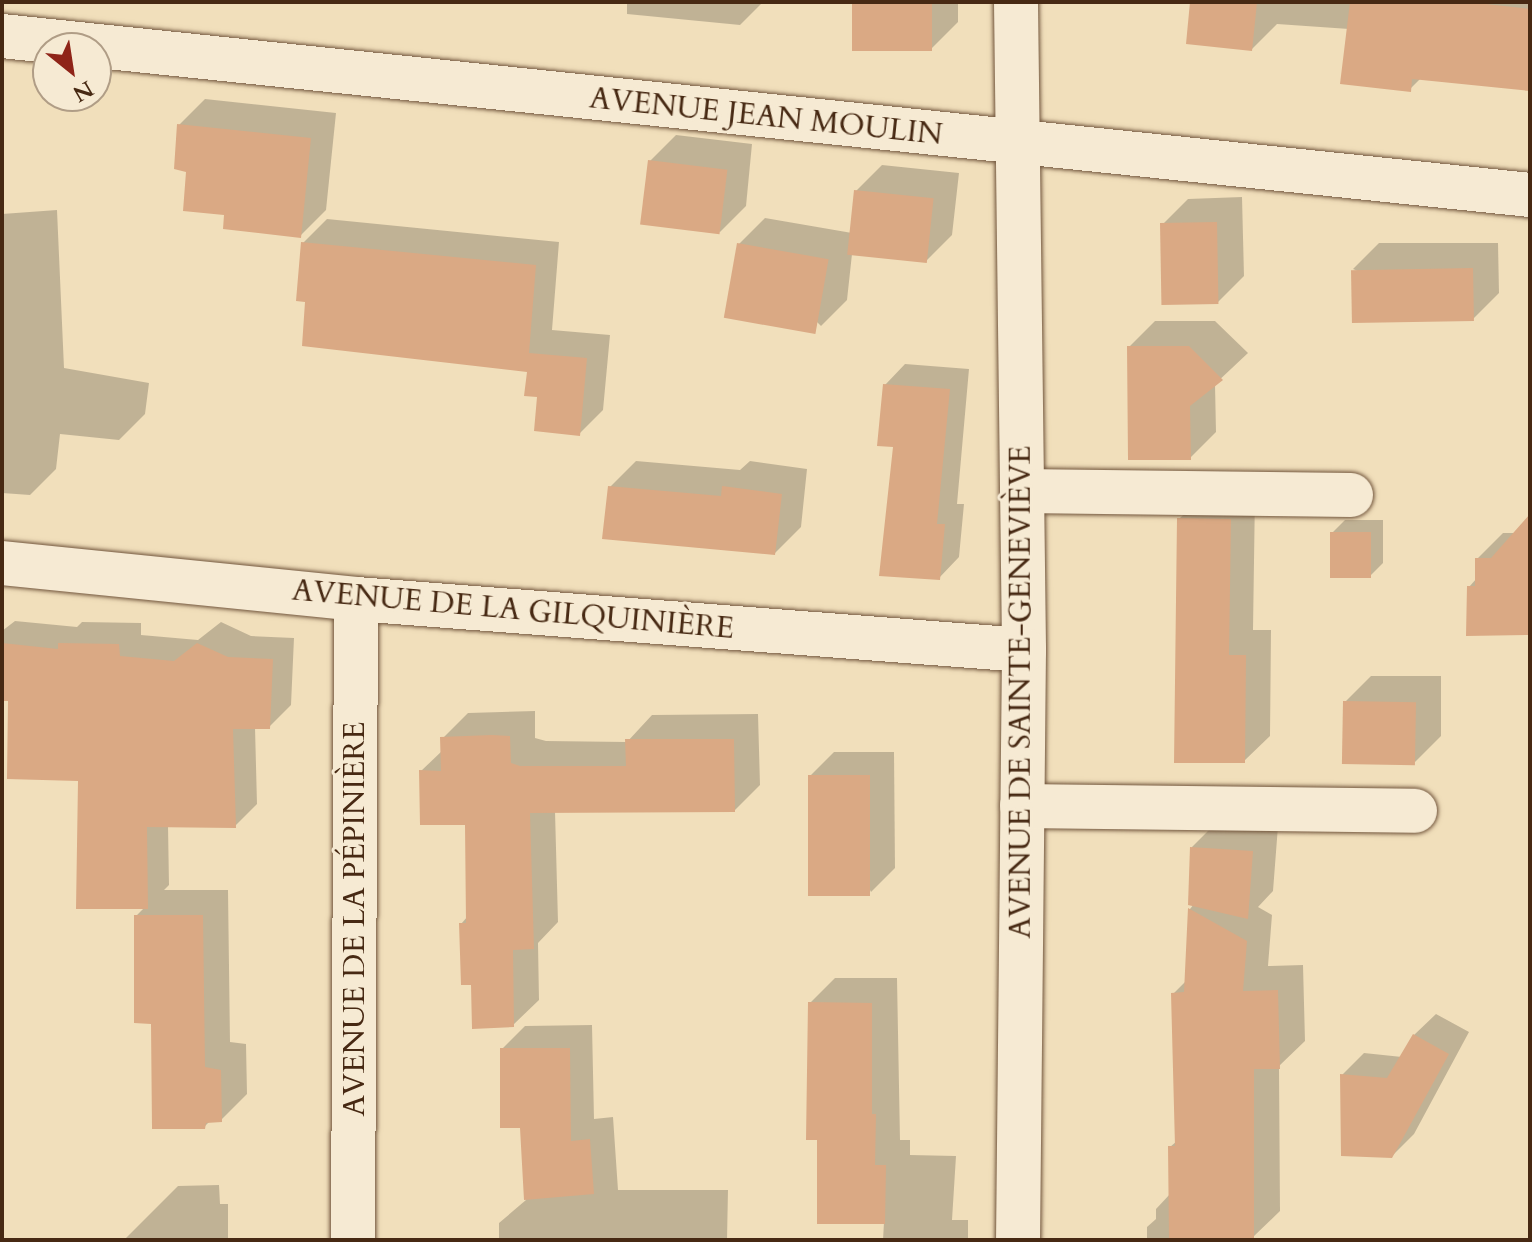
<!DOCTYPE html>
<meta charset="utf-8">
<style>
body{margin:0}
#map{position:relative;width:1532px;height:1242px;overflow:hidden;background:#f1dfbb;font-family:Cardo,serif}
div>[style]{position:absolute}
.shadow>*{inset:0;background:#0003}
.building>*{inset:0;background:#daa984;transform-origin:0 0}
.roads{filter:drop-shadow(0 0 2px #72563d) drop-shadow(0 0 2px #72563d)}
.minor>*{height:44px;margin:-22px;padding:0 22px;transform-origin:22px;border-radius:22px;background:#f6ead3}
span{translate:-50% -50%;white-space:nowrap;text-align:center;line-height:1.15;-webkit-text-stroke:6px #f6ead3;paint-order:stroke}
.street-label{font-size:30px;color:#472913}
.frame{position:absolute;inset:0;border:4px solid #472913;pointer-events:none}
.north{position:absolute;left:32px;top:32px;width:80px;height:80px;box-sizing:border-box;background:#f6ead3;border:2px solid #b09d86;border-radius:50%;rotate:150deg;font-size:22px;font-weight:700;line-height:32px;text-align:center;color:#472913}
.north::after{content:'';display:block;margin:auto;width:28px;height:36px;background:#8f2418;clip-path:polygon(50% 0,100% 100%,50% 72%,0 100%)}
</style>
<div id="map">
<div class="shadow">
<div style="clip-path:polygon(627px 2px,763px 2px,740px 25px,627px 14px)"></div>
<div style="clip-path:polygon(854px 2px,958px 2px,958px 22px,932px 48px)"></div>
<div style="clip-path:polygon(1192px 2px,1530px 2px,1530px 89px,1421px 78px,1410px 89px,1349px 29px,1277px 24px,1252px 49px)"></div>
<div style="clip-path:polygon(205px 99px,336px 113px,326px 210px,300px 236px,226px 213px,188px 170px,179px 125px)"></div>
<div style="clip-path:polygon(676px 135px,752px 144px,746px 206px,720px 232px,650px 161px)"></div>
<div style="clip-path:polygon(882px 165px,959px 173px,952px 235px,926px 261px,852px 254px,847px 300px,821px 326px,739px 244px,765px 218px,852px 233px,856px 191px)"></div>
<div style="clip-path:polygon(1242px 197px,1244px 276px,1218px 302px,1162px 225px,1188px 199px)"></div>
<div style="clip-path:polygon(57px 210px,64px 368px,149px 383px,145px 414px,119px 440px,60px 434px,56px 469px,30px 495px,2px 493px,2px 214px)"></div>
<div style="clip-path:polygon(327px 219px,559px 242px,552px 330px,610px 335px,603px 410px,579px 434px,540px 395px,529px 370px,308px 300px,303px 243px)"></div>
<div style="clip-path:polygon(1379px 243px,1498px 243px,1499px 293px,1473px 319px,1353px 269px)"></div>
<div style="clip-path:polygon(1155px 321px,1215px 321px,1248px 353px,1215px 384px,1216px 432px,1190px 458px,1129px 347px)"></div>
<div style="clip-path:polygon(905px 364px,969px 369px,957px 504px,964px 504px,959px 557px,939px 578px,895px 446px,885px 385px)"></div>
<div style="clip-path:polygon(636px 461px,740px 470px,750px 461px,807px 469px,801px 527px,775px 553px,610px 487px)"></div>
<div style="clip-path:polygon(1205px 493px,1255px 494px,1253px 630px,1271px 630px,1270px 736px,1244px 761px,1179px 519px)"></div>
<div style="clip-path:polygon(1530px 517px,1530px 633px,1469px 587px,1477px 578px,1477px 559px,1503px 533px,1516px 533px)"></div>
<div style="clip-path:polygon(1345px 520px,1383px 520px,1383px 563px,1370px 576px,1332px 533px)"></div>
<div style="clip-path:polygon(15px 621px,77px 627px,82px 622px,141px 623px,141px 635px,198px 640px,221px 622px,251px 636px,294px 638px,291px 705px,269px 727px,255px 727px,257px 804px,235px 826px,168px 825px,169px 885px,164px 890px,228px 890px,230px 1042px,246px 1044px,247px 1094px,221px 1120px,210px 1121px,204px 1127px,153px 1022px,136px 916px,145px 907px,80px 779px,10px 699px,2px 699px,2px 631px)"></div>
<div style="clip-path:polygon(1371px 676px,1441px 676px,1441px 736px,1415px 762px,1345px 702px)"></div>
<div style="clip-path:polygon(535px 711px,535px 738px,546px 741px,627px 742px,652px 715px,758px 714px,760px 785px,735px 810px,555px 811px,558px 922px,538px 943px,539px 1000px,513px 1025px,473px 982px,461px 924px,468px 916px,467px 823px,421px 771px,443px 750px,443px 738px,468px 713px)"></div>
<div style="clip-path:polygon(834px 752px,894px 752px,895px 868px,871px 892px,810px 776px)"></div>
<div style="clip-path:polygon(1218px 821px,1278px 826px,1273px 891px,1258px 907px,1272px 915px,1268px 966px,1303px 965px,1305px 1041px,1279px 1066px,1280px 1211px,1253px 1237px,1147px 1240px,1147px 1227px,1156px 1219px,1156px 1209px,1171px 1193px,1170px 1147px,1177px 1141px,1173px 994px,1186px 981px,1190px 909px,1194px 904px,1192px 847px)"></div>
<div style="clip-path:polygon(835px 978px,897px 978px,900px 1140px,910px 1140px,910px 1155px,956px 1156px,952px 1220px,968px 1220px,968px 1240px,883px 1240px,884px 1222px,819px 1138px,810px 1003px)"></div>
<div style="clip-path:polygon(1436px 1014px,1469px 1032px,1414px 1134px,1392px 1156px,1342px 1075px,1364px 1053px,1402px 1057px,1414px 1035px)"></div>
<div style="clip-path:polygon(592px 1025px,594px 1119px,613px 1117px,618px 1190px,728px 1190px,727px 1240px,499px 1240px,499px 1223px,526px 1200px,522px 1126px,502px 1049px,525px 1026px)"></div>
<div style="clip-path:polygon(219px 1185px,220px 1204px,228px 1204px,228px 1240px,126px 1238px,178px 1186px)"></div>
</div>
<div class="building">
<div style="left:852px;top:2px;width:80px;height:49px"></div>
<div style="clip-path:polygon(1190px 2px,1257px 2px,1252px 51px,1186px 44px)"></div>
<div style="clip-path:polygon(1350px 2px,1468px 2px,1530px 9px,1530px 91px,1412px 79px,1411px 92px,1340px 84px)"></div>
<div style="clip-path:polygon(177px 124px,311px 138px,301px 238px,223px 229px,224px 215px,183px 211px,186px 172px,174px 169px)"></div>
<div style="left:648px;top:160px;width:80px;height:65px;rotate:7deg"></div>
<div style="left:854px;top:190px;width:80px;height:65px;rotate:6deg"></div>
<div style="left:1217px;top:222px;width:82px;height:57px;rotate:89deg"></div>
<div style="clip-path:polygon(301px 242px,536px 265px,529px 353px,587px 358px,580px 436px,534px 431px,537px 397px,524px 396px,527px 372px,302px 346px,305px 302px,296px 301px)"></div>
<div style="left:737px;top:243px;width:93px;height:76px;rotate:10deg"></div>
<div style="left:1473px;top:268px;width:53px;height:122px;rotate:89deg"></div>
<div style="clip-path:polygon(1127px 346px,1189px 346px,1223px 380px,1190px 406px,1191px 460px,1128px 460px)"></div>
<div style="clip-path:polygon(883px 384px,950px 389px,937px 524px,945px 524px,940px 580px,879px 576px,893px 447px,877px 446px)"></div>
<div style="clip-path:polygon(608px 486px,721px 496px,722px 486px,782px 494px,775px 555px,602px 539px)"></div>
<div style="clip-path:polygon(1530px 514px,1530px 635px,1466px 636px,1467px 586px,1475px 586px,1475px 558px,1491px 558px)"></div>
<div style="clip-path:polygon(1177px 518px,1231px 519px,1229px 655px,1246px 655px,1245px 763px,1174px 763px)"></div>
<div style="left:1371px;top:532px;width:46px;height:41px;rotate:90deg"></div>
<div style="clip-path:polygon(2px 643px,58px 649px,58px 643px,119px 644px,120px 656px,174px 661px,197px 643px,228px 657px,273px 659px,270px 729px,233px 729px,236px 828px,147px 827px,148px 909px,76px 909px,78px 781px,7px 779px,8px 701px,2px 701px)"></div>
<div style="left:1343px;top:701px;width:73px;height:63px;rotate:1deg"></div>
<div style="clip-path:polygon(492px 735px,510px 736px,511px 763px,520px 766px,626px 766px,625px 739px,734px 739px,735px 812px,530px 813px,534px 949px,513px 950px,514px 1027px,472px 1029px,471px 985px,461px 985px,459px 923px,466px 923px,465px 825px,420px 825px,419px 770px,441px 771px,440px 737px)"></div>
<div style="left:808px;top:775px;width:62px;height:121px"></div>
<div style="clip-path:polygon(1190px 847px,1253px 851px,1248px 919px,1188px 905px)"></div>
<div style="clip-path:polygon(1188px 908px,1247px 941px,1243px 991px,1278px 990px,1280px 1069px,1254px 1069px,1254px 1239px,1169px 1240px,1168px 1146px,1175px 1146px,1171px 993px,1184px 992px)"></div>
<div style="clip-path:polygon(134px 915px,203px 915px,205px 1067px,221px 1070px,222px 1122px,206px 1123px,205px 1129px,152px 1129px,151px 1024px,134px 1023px)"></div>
<div style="clip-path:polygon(808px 1002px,872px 1003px,872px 1114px,876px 1114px,875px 1165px,886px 1165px,885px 1224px,817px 1224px,817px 1140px,806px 1140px)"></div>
<div style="clip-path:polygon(1413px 1034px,1449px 1054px,1392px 1158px,1341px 1156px,1340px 1074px,1387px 1078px)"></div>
<div style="clip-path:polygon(500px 1048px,570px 1048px,571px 1141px,590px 1139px,594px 1194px,524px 1200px,520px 1128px,500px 1128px)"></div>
</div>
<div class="roads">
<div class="minor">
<div style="left:1016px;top:2px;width:648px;rotate:89.29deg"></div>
<div style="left:1024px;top:650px;width:590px;rotate:90.58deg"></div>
<div style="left:2px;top:36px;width:1536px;rotate:5.94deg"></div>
<div style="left:1022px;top:491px;width:329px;rotate:0.7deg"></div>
<div style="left:2px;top:563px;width:356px;rotate:5.8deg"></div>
<div style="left:356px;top:599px;width:670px;rotate:4.37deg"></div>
<div style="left:1022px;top:806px;width:393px;rotate:0.7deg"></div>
<div style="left:353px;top:1240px;width:641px;rotate:-89.73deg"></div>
</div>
</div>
<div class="street-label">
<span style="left:766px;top:117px;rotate:6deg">AVENUE JEAN MOULIN</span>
<span style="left:513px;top:610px;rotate:5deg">AVENUE DE LA GILQUINIÈRE</span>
<span style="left:1021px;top:692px;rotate:-90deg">AVENUE DE SAINTE-GENEVIÈVE</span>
<span style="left:355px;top:919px;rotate:-90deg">AVENUE DE LA PÉPINIÈRE</span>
</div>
<div class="frame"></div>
<div class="north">N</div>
</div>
